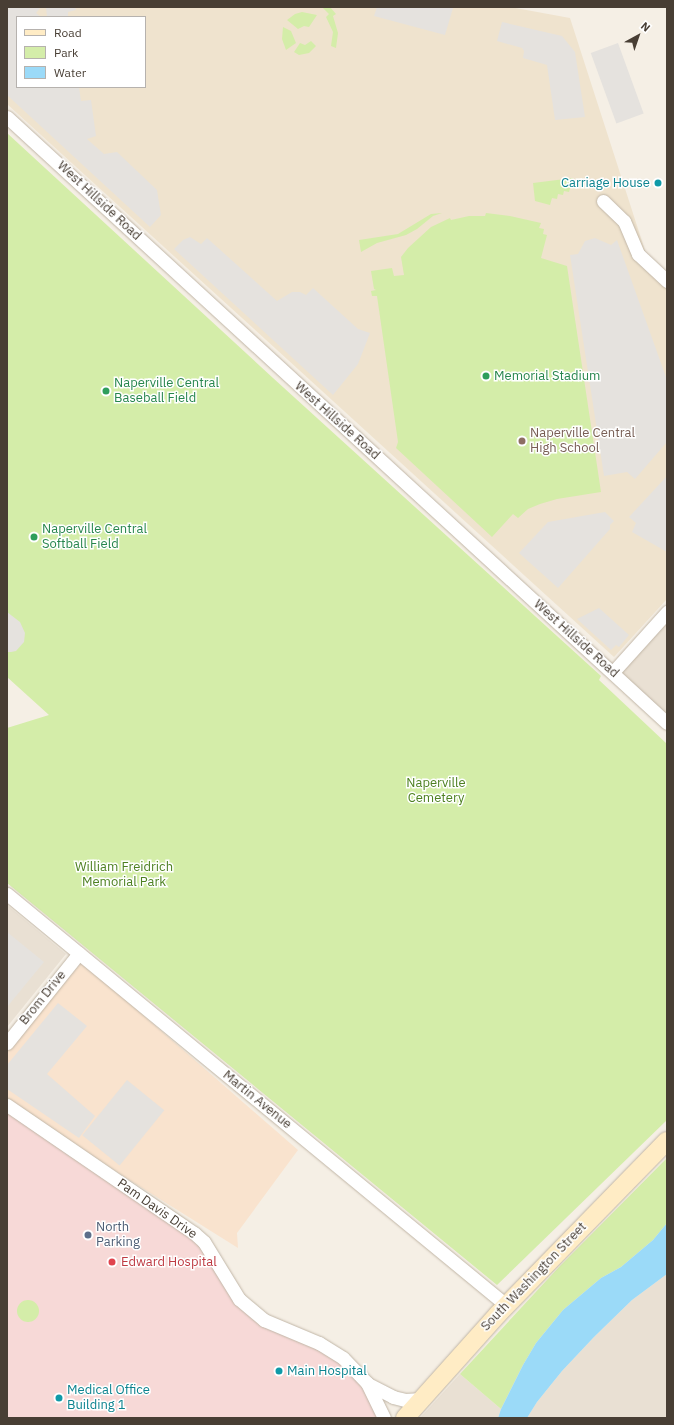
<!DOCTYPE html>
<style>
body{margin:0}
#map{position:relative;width:674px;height:1425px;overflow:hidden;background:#f5efe5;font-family:"IBM Plex Sans",sans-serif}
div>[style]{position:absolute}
.residential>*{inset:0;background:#e9e0d3}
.commercial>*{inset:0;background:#f9e3ce}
.education>*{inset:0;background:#efe3ce}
.medical>*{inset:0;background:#f7d9d7}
.green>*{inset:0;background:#d4eda9}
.round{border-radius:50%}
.parking>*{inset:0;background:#e5e2de;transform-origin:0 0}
.water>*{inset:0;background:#9bdaf8}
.roads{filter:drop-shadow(0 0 1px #c1b6a7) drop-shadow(0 0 1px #c1b6a7)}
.street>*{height:13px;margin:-6.5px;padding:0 6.5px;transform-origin:6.5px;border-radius:6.5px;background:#fff}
.secondary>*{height:18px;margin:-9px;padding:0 9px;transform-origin:9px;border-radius:9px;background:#ffecc5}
.dots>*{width:11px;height:11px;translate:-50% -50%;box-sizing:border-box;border:2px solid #fff;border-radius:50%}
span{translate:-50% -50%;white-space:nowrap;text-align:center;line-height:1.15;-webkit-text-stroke:3px #fff;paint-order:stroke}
.culture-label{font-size:13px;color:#0d838f}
.right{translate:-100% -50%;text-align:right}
.left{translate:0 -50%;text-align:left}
.street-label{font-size:13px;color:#483e34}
.leisure-label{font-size:13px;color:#27864d}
.education-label{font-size:13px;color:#785e54}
.park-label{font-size:13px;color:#4d8021}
.service-label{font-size:13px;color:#4e5e75}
.health-label{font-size:13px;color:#be3a42}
.frame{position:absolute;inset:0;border:8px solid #483e34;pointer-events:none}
.legend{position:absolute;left:16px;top:16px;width:130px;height:72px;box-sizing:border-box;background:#fff;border:1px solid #b6b2ae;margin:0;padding:5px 7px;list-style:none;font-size:12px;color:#483e34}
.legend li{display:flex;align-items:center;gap:8px;height:20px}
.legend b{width:20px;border:1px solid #b6b2ae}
.north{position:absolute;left:618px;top:16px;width:40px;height:40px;-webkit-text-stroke:3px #fff;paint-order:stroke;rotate:40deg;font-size:11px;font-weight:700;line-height:16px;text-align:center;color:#483e34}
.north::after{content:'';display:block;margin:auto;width:14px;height:18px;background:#483e34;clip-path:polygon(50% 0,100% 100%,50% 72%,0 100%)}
</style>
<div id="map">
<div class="residential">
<div style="clip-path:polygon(667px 621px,667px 715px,620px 672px)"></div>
<div style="clip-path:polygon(7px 905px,66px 954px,7px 1027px)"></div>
<div style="clip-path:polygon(667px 1274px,667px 1418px,527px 1418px,537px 1402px,562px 1371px,594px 1337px,632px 1300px)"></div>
<div style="clip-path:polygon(460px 1374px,501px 1409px,498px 1418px,420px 1418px)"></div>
</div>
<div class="commercial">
<div style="clip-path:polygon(82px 962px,298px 1150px,237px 1233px,238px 1248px,120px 1174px,7px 1098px,7px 1050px)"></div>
</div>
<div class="education">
<div style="clip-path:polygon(evenodd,7px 7px,510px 7px,570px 18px,650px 266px,667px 282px,667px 599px,614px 657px,7px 104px,7px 7px,17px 17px,145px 17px,145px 87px,17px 87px,17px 17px)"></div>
</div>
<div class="medical">
<div style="clip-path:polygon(7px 1104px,192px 1232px,242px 1303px,350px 1365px,384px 1418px,7px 1418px)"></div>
</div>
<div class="green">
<div style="clip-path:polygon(322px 7px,330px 7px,336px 14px,333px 16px,338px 33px,336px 48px,331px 46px,333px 32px,326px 17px,329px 14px)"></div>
<div style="clip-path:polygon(302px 12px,317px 15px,309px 27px,304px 26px,298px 29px,287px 20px,295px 14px)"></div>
<div style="clip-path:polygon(283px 27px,291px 31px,296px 43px,286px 50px,282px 39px)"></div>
<div style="clip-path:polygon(311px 41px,316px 46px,309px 53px,299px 55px,294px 52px,300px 43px,305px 45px)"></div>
<div style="clip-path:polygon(7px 133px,273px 378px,601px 676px,599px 680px,667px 744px,667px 1120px,497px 1285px,7px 883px,7px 728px,49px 715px,7px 677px)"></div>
<div style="clip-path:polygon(573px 178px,569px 192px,564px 191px,563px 195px,558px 194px,557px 199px,552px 198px,550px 205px,535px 201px,533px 183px)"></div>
<div style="clip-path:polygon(442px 213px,433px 216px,417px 229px,406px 235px,377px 243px,361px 252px,359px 240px,398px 234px,431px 214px)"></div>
<div style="clip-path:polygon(486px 213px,510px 216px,541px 223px,539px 228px,544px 229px,543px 234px,547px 235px,541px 258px,567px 266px,601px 492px,557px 499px,540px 504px,528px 509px,518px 518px,513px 514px,492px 537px,396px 448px,398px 442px,377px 296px,372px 296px,371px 291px,376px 290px,374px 289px,371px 271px,392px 268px,394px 276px,404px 275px,401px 257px,408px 248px,431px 227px,450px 218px,451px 220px,469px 216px,485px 216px)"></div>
<div style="clip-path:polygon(667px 1158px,667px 1223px,653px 1240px,621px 1267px,601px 1278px,563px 1310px,536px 1343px,523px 1365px,501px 1409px,460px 1374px,559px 1267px)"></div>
<div class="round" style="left:17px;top:1300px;width:22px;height:22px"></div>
</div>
<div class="parking">
<div style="clip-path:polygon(7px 7px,41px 7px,36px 13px,41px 17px,17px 17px,17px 87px,79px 87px,81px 101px,91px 100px,96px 136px,87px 139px,104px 154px,117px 152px,157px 190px,161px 215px,150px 227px,7px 95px)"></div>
<div style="clip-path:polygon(46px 7px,75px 7px,76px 10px,68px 12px,68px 17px,47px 17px)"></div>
<div style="clip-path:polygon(377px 7px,450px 7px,453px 8px,445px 35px,374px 16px)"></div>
<div style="clip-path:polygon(502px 22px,562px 36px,575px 52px,585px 117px,555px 120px,547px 65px,523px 58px,524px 51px,522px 48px,497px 41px)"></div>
<div style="left:618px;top:43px;width:75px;height:29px;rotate:70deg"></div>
<div style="clip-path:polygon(190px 237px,201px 244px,207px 238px,277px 301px,292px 292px,300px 292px,306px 295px,313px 288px,358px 329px,370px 333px,358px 364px,333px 395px,174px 249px,183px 240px)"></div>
<div style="clip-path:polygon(595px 238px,611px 245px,617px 240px,667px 380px,667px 442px,635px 479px,627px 472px,604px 476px,570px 255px,578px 254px,585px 241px)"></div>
<div style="clip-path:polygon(667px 476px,667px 552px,632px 532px,636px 523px,629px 517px)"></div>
<div style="clip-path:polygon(605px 512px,614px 521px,610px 525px,610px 529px,558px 588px,519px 553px,548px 522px)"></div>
<div style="clip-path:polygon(599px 608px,629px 635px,619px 647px,616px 645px,611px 650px,577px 619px)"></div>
<div style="clip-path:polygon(7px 612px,20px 622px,25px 633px,24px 642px,16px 651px,11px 652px,7px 652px)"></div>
<div style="clip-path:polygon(7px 932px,44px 962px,7px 1007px)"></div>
<div style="clip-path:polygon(58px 1003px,87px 1026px,47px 1074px,95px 1116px,79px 1138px,7px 1089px,7px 1065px)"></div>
<div style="left:127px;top:1080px;width:48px;height:71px;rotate:39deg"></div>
</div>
<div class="water">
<div style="clip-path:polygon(667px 1223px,667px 1274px,632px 1300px,594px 1337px,562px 1371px,537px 1402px,527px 1418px,498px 1418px,501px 1409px,523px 1365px,536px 1343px,563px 1310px,601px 1278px,621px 1267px,653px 1240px)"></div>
</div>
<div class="roads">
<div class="street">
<div style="left:7px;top:117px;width:896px;rotate:42.56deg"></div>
<div style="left:603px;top:201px;width:29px;rotate:44deg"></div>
<div style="left:624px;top:221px;width:36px;rotate:67deg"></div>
<div style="left:638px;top:254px;width:40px;rotate:43deg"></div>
<div style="left:613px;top:672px;width:81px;rotate:-48deg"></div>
<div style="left:7px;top:894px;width:646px;rotate:39.48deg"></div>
<div style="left:7px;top:1043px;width:115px;rotate:-51.3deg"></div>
<div style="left:7px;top:1105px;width:227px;rotate:34.4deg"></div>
<div style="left:194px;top:1233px;width:13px;rotate:42deg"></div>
<div style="left:204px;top:1242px;width:67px;rotate:58.4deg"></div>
<div style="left:239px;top:1299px;width:33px;rotate:40deg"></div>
<div style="left:264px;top:1320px;width:60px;rotate:22.7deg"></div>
<div style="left:319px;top:1343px;width:28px;rotate:32deg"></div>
<div style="left:343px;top:1358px;width:35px;rotate:46deg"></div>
<div style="left:367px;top:1383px;width:39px;rotate:64deg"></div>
<div style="left:368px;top:1384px;width:28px;rotate:27deg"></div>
<div style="left:393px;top:1397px;width:12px;rotate:14deg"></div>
<div style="left:405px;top:1400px;width:17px;rotate:-3deg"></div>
</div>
<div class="secondary">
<div style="left:405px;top:1418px;width:140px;rotate:-48.2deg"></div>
<div style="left:498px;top:1314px;width:242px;rotate:-45.7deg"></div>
</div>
</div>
<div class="dots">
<div style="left:658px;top:183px;background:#0f9aa8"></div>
<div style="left:486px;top:376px;background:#2e9e5b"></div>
<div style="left:106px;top:391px;background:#2e9e5b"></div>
<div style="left:522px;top:441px;background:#8d6e63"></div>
<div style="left:34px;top:537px;background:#2e9e5b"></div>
<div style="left:88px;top:1235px;background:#5c6f8a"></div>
<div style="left:112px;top:1262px;background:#e0444e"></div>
<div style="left:279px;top:1371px;background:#0f9aa8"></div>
<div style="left:59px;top:1398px;background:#0f9aa8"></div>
</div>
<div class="culture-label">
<span class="right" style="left:650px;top:183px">Carriage House</span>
<span class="left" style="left:287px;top:1371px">Main Hospital</span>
<span class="left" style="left:67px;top:1398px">Medical Office<br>Building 1</span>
</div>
<div class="street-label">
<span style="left:99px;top:201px;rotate:43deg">West Hillside Road</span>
<span style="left:337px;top:421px;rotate:42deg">West Hillside Road</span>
<span style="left:576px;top:639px;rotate:42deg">West Hillside Road</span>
<span style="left:43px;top:998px;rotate:-51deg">Brom Drive</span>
<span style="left:257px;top:1100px;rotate:39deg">Martin Avenue</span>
<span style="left:157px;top:1209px;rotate:35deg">Pam Davis Drive</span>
<span style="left:534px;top:1277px;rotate:-46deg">South Washington Street</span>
</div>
<div class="leisure-label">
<span class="left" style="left:494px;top:376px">Memorial Stadium</span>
<span class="left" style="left:114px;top:391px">Naperville Central<br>Baseball Field</span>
<span class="left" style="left:42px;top:537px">Naperville Central<br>Softball Field</span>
</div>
<div class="education-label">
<span class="left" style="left:530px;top:441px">Naperville Central<br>High School</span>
</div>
<div class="park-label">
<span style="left:436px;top:791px">Naperville<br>Cemetery</span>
<span style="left:124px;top:875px">William Freidrich<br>Memorial Park</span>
</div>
<div class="service-label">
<span class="left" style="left:96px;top:1235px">North<br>Parking</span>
</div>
<div class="health-label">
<span class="left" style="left:121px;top:1262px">Edward Hospital</span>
</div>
<div class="frame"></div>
<ul class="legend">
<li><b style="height:5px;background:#ffecc5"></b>Road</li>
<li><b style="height:11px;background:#d4eda9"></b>Park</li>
<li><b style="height:11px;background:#9bdaf8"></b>Water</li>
</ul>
<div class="north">N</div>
</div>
